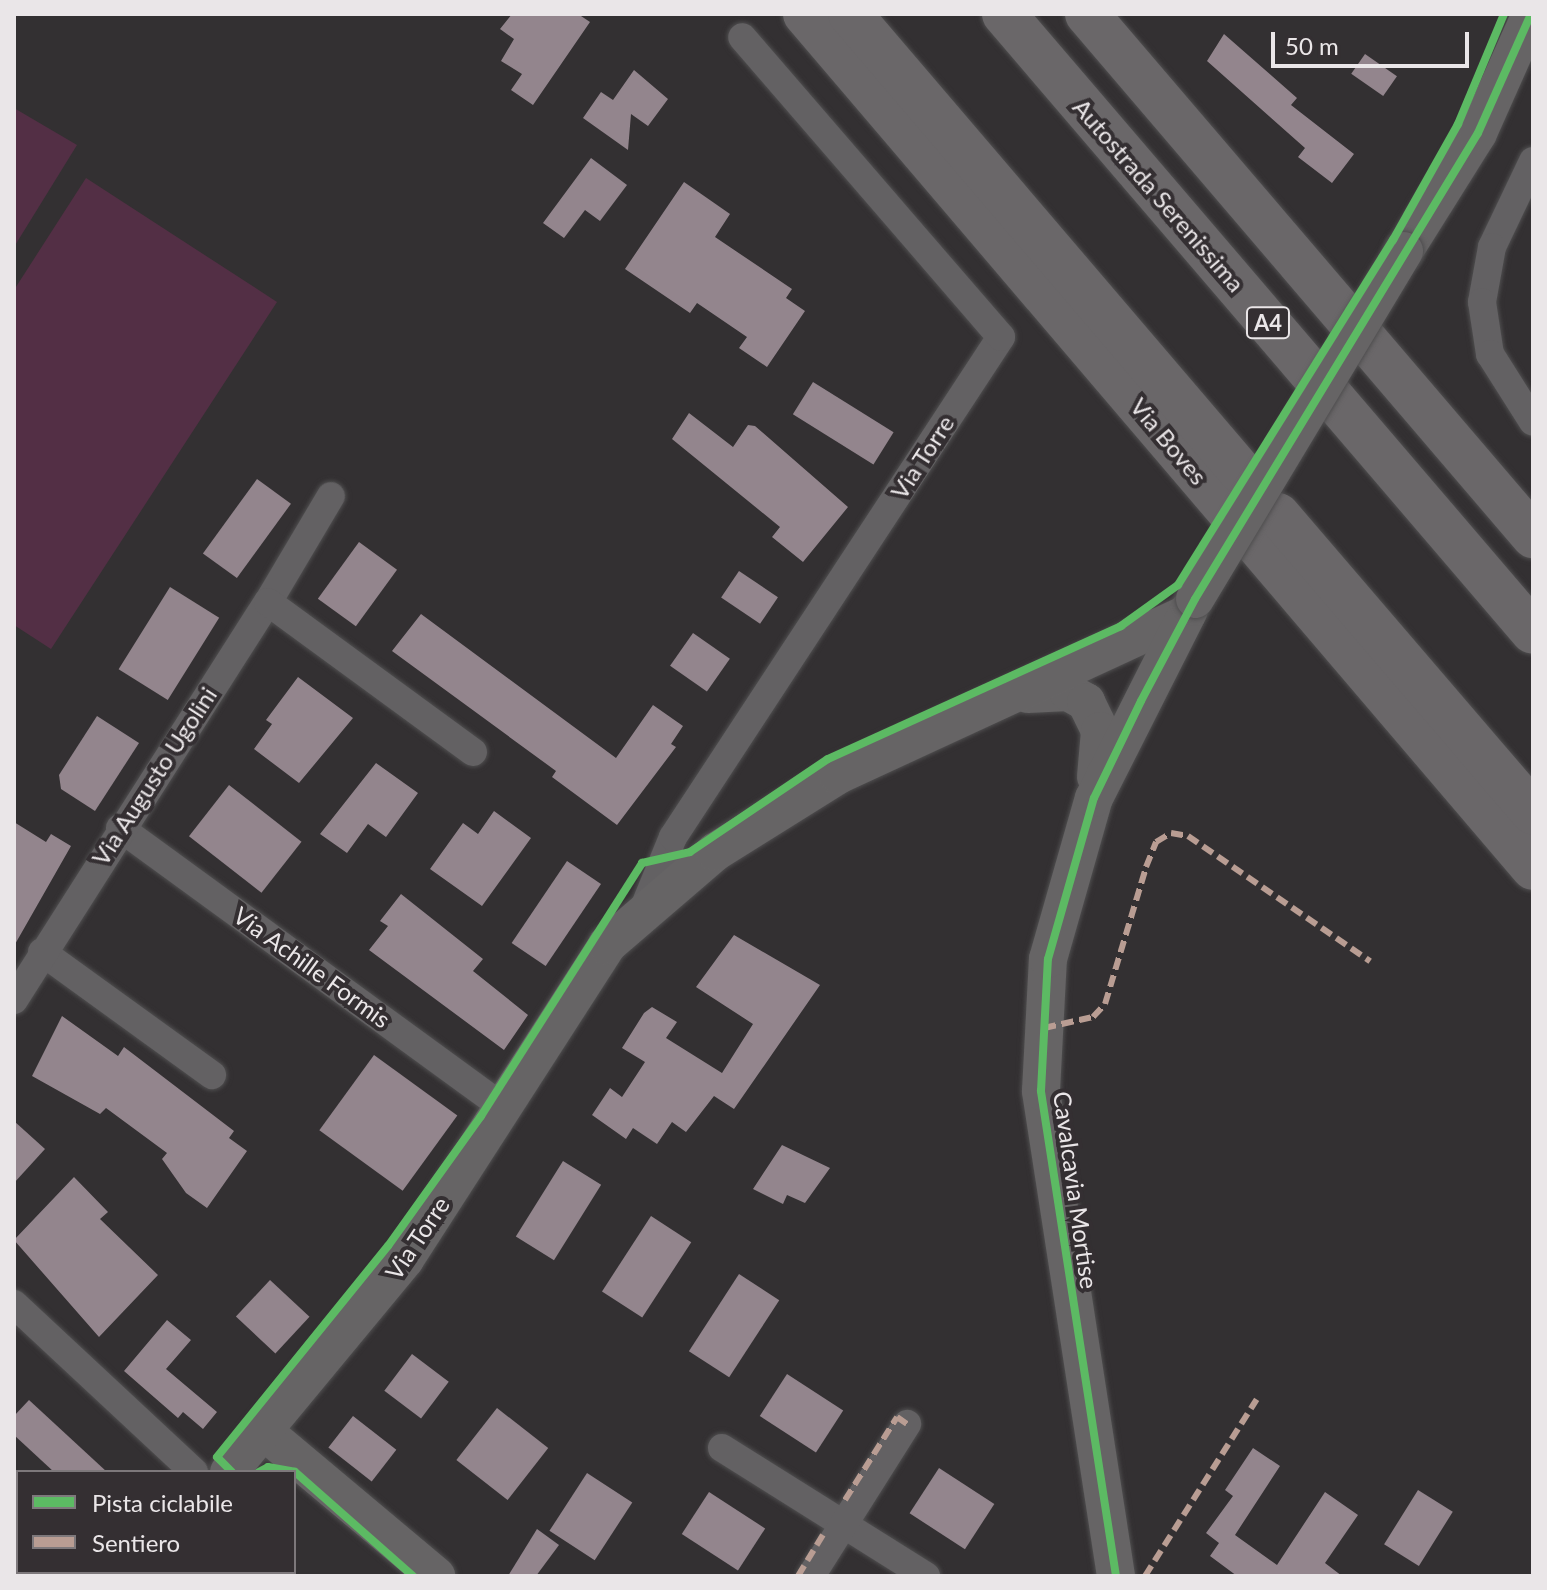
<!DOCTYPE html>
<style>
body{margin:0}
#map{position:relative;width:1547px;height:1590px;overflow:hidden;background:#333032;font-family:Lato,sans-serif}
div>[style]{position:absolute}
.green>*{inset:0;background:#532f45}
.building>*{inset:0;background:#93858d;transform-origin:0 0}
.roads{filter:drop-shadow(0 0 2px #4f4e4f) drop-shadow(0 0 2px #4f4e4f)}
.street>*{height:28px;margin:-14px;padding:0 14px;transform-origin:14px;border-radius:14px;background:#636163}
.secondary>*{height:38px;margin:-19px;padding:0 19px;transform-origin:19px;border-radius:19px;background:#666465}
.highway>*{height:44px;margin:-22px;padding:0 22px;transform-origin:22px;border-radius:22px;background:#6a6769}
.bridges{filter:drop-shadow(0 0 2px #4f4e4f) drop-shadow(0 0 2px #4f4e4f)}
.secondary-bridge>*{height:38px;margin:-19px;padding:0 19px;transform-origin:19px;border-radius:19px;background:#666465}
.quiet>*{height:6px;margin-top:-3px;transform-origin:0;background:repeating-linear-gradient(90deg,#b99d93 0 12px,transparent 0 18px)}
.cycleway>*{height:8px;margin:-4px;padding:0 4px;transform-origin:4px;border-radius:4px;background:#5cba63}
span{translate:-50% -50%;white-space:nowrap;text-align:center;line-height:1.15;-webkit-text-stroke:8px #342f32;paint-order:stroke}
.shield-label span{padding:2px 6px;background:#342f32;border:2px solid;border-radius:6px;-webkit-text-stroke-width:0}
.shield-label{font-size:22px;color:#eae6e8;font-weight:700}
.street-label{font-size:24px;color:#eae6e8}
.frame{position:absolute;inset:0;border:16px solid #eae6e8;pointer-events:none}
.legend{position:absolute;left:16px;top:1470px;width:280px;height:104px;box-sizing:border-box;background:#342f32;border:2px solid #7d787b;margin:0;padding:10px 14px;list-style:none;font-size:24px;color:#eae6e8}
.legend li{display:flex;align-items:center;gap:16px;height:40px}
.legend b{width:40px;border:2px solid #7d787b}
.scale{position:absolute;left:1271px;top:32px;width:198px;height:36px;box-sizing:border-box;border:4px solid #eae6e8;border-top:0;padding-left:10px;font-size:24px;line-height:28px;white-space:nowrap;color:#eae6e8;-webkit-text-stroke:6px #342f32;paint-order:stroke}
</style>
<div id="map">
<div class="green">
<div style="clip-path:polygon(14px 108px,77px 145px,14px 247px)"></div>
<div style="clip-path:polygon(86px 178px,277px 302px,51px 649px,14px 625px,14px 290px)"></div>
</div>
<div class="building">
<div style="clip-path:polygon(512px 14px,578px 14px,590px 22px,533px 105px,511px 90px,522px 74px,501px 61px,514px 39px,500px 29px)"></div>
<div style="clip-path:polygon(1224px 34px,1297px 98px,1291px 105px,1354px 154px,1332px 183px,1298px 157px,1305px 148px,1207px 61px)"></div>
<div style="left:1365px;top:54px;width:39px;height:24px;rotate:35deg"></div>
<div style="clip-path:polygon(634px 70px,668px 99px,648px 126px,631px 114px,628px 150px,583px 118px,601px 92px,613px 100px)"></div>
<div style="clip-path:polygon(591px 158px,627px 185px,600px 221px,585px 210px,564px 238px,543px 223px)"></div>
<div style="clip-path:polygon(684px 182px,730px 214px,715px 237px,792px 289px,786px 298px,805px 311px,767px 367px,739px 348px,747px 337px,697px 303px,690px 313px,625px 269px)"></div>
<div style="left:813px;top:382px;width:95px;height:38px;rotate:32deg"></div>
<div style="clip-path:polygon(689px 413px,733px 447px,748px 425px,755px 426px,848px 507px,803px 562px,772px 537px,780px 527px,672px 439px)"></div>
<div style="left:257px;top:479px;width:42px;height:92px;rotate:36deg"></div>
<div style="left:359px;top:542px;width:47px;height:70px;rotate:36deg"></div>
<div style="left:739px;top:571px;width:47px;height:32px;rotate:34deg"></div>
<div style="left:170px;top:587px;width:58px;height:97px;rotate:32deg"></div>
<div style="clip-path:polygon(421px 614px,616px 758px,653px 705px,683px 726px,671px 744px,676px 747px,617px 825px,552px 777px,556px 771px,392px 651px)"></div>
<div style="left:693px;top:633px;width:45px;height:40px;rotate:35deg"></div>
<div style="clip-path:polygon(298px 677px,353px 718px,299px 783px,254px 749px,272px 724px,266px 720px)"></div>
<div style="clip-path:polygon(97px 716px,139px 743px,95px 811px,61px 789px,59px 775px)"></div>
<div style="clip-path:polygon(376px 763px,418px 793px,386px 837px,368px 824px,347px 853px,320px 834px)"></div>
<div style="left:229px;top:785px;width:92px;height:65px;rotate:38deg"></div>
<div style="clip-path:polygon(494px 811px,531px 838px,482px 906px,430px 869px,463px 823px,478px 834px)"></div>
<div style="clip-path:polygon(14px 822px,46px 842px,51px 834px,71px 846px,14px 946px)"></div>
<div style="left:567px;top:861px;width:41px;height:99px;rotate:34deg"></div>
<div style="clip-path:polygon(401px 894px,483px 959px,473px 971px,528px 1015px,504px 1050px,369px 950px,388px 926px,380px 921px)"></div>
<div style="clip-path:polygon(734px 935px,820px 985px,734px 1109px,714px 1096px,686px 1132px,672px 1122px,657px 1144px,633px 1128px,626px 1139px,592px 1115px,610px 1088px,622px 1097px,645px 1062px,622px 1048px,644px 1013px,652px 1007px,677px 1022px,666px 1038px,722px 1073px,753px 1024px,696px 987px)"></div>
<div style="clip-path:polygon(62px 1016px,118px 1056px,124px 1047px,234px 1131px,229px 1138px,247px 1151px,207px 1208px,186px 1193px,162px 1159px,167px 1153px,106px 1108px,100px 1114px,32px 1076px)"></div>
<div style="left:374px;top:1055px;width:103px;height:93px;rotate:36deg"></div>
<div style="clip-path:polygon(14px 1121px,45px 1149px,14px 1183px)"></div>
<div style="clip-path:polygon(782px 1145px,830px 1168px,805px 1203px,787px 1195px,783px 1204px,753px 1189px)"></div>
<div style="left:563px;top:1161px;width:45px;height:89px;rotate:32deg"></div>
<div style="clip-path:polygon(74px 1177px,108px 1212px,100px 1219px,158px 1275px,99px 1337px,14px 1240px)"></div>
<div style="left:651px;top:1216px;width:48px;height:90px;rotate:33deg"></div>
<div style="left:739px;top:1274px;width:48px;height:92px;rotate:33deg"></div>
<div style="left:270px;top:1280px;width:54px;height:50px;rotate:43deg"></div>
<div style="clip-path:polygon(167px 1320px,191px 1340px,166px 1369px,217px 1412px,203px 1429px,183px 1412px,178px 1418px,124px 1371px)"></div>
<div style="left:412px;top:1354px;width:46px;height:46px;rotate:37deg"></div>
<div style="left:787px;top:1374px;width:67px;height:50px;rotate:33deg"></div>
<div style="clip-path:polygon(29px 1400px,107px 1472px,54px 1472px,14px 1435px,14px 1416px)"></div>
<div style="left:497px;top:1408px;width:65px;height:66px;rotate:38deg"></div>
<div style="left:353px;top:1416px;width:55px;height:40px;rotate:38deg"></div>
<div style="clip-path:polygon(1253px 1448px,1280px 1466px,1235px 1535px,1277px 1565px,1325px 1492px,1358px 1515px,1325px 1563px,1342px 1576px,1237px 1576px,1210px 1556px,1219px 1543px,1206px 1533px,1233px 1496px,1225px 1490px)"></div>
<div style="left:939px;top:1468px;width:66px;height:54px;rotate:33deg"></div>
<div style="left:587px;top:1473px;width:54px;height:69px;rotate:33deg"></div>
<div style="left:1418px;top:1490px;width:41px;height:64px;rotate:32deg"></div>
<div style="left:709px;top:1492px;width:67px;height:50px;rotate:33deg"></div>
<div style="clip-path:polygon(537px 1529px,559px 1545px,536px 1576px,508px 1576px)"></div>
</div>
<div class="roads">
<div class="street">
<div style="left:1533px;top:161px;width:95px;rotate:115.5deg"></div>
<div style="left:1492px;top:247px;width:56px;rotate:100.3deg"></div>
<div style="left:1482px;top:302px;width:53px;rotate:81.3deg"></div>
<div style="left:1490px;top:354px;width:80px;rotate:57.7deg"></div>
<div style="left:268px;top:602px;width:123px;rotate:-59.3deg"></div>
<div style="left:120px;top:828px;width:474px;rotate:36.1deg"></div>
<div style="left:641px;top:915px;width:84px;rotate:-67.7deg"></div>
<div style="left:673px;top:837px;width:598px;rotate:-56.74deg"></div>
<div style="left:1001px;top:337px;width:396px;rotate:-130.8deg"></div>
<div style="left:42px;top:952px;width:210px;rotate:35.9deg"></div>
<div style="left:14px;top:1000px;width:472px;rotate:-57.5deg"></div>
<div style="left:268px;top:602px;width:254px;rotate:36.2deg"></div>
<div style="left:14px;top:1304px;width:246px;rotate:43deg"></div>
<div style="left:722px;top:1448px;width:241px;rotate:32.1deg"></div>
<div style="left:811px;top:1576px;width:180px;rotate:-57.7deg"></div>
</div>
<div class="secondary">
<div style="left:1404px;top:251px;width:139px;rotate:-57.9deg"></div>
<div style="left:1478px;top:133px;width:130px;rotate:-66deg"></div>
<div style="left:1028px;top:694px;width:40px;rotate:-2.9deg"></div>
<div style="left:1068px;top:692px;width:21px;rotate:29deg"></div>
<div style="left:1086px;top:702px;width:32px;rotate:64deg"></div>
<div style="left:1100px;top:731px;width:46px;rotate:95deg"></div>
<div style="left:267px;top:1434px;width:221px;rotate:40deg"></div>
<div style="left:229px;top:1472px;width:276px;rotate:-50.4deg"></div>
<div style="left:405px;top:1259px;width:373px;rotate:-57.2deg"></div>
<div style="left:607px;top:945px;width:143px;rotate:-40.7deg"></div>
<div style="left:715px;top:852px;width:145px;rotate:-32deg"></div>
<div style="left:838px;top:775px;width:384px;rotate:-24.8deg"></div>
<div style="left:138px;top:1576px;width:5px;rotate:-53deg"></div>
<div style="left:1116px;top:1576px;width:491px;rotate:-98.8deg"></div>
<div style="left:1041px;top:1091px;width:132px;rotate:-87deg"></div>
<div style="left:1048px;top:959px;width:167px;rotate:-74.1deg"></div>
<div style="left:1094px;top:798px;width:211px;rotate:-63.2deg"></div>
</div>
<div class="highway">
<div style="left:805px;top:14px;width:1122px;rotate:49.55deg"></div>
<div style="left:850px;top:14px;width:601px;rotate:49.52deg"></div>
<div style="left:1004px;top:14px;width:813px;rotate:49.44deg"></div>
<div style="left:1087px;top:14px;width:687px;rotate:49.49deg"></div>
<div style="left:1278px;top:515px;width:392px;rotate:49.4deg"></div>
</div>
</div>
<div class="bridges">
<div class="secondary-bridge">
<div style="left:1195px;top:599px;width:406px;rotate:-59deg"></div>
</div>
</div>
<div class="quiet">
<div style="left:1044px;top:1028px;width:50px;rotate:-12.7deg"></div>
<div style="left:1093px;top:1017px;width:18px;rotate:-47deg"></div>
<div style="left:1105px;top:1004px;width:143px;rotate:-73.3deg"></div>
<div style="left:1146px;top:867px;width:27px;rotate:-68deg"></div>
<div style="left:1156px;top:842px;width:17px;rotate:-31deg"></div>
<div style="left:1171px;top:833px;width:17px;rotate:10deg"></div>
<div style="left:1188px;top:836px;width:221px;rotate:34.5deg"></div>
<div style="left:845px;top:1500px;width:98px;rotate:-57.9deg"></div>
<div style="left:897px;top:1417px;width:12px;rotate:35deg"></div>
<div style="left:798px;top:1576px;width:50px;rotate:-58.8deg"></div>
<div style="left:1145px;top:1576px;width:209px;rotate:-57.7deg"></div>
</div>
<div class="cycleway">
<div style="left:232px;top:1472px;width:21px;rotate:-135deg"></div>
<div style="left:217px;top:1457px;width:272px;rotate:-51deg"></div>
<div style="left:388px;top:1246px;width:160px;rotate:-54.4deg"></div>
<div style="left:481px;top:1116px;width:300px;rotate:-57.5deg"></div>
<div style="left:642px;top:863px;width:49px;rotate:-12.9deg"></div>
<div style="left:690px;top:852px;width:166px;rotate:-34deg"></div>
<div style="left:828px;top:759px;width:322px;rotate:-24.4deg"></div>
<div style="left:1121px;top:626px;width:70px;rotate:-35.7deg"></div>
<div style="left:1178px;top:585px;width:407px;rotate:-58.1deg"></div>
<div style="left:1393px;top:240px;width:133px;rotate:-60.7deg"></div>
<div style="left:1458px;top:124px;width:119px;rotate:-67.3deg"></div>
<div style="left:259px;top:1472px;width:10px;rotate:-29deg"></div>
<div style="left:268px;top:1467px;width:27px;rotate:10deg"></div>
<div style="left:295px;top:1472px;width:157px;rotate:41.4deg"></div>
<div style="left:1116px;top:1576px;width:491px;rotate:-98.8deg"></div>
<div style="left:1041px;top:1091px;width:132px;rotate:-87deg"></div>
<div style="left:1048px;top:959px;width:167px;rotate:-74.1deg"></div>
<div style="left:1094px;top:798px;width:108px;rotate:-64.1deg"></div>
<div style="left:1141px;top:701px;width:115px;rotate:-62.1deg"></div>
<div style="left:1195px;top:599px;width:545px;rotate:-58.73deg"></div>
<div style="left:1478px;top:133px;width:130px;rotate:-66deg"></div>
</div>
<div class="shield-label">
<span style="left:1268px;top:323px">A4</span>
</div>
<div class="street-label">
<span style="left:1159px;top:195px;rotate:49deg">Autostrada Serenissima</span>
<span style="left:1169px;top:441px;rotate:50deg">Via Boves</span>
<span style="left:922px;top:457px;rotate:-57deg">Via Torre</span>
<span style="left:154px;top:776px;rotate:-57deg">Via Augusto Ugolini</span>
<span style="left:312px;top:967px;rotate:36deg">Via Achille Formis</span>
<span style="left:1076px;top:1190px;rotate:82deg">Cavalcavia Mortise</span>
<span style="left:417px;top:1238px;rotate:-56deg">Via Torre</span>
</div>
<div class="frame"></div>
<ul class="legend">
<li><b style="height:10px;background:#5cba63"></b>Pista ciclabile</li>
<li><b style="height:10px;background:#b99d93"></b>Sentiero</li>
</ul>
<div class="scale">50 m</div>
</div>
